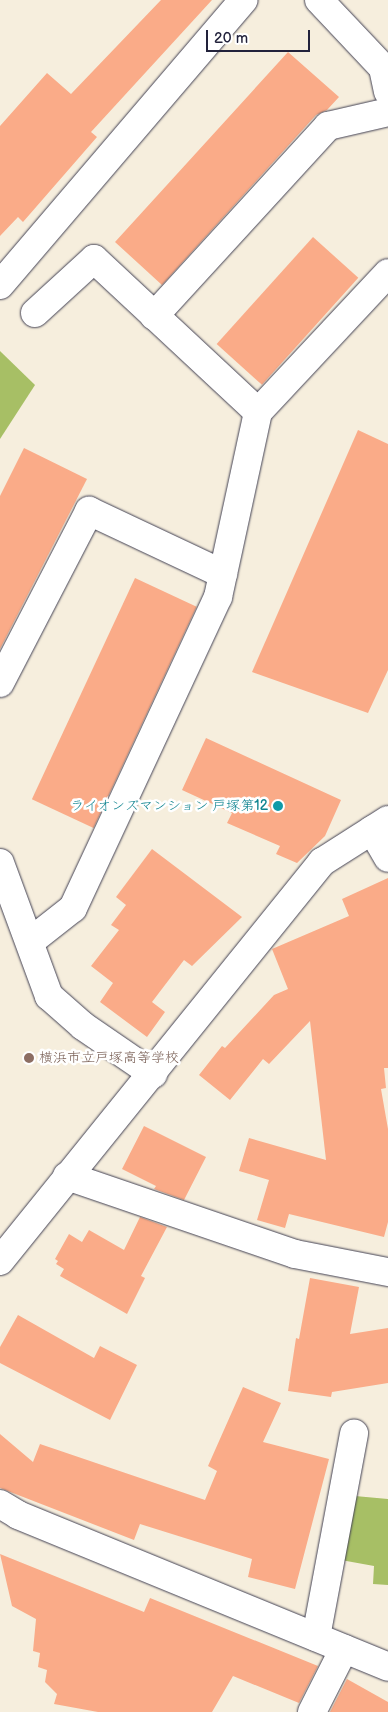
<!DOCTYPE html>
<meta charset="utf-8">
<style>
body{margin:0}
#map{position:relative;width:388px;height:1712px;overflow:hidden;background:#f6eedd;font-family:"Balsamiq Sans","Klee One",sans-serif}
div>[style]{position:absolute}
.green>*{inset:0;background:#a7bf65}
.building>*{inset:0;background:#faab88;transform-origin:0 0}
.roads{filter:drop-shadow(0 0 1px #424153) drop-shadow(0 0 1px #424153)}
.minor>*{height:28px;margin:-14px;padding:0 14px;transform-origin:14px;border-radius:14px;background:#fff}
.dots>*{width:14px;height:14px;translate:-50% -50%;box-sizing:border-box;border:2px solid #fff;border-radius:50%}
span{translate:-50% -50%;white-space:nowrap;text-align:center;line-height:1.15;-webkit-text-stroke:5px #fff;paint-order:stroke}
.culture-label{font-size:14px;color:#0d838f}
.right{translate:-100% -50%;text-align:right}
.education-label{font-size:14px;color:#785e54}
.left{translate:0 -50%;text-align:left}
.scale{position:absolute;left:206px;top:30px;width:104px;height:22px;box-sizing:border-box;border:2px solid #22223b;border-top:0;padding-left:6px;font-size:15px;line-height:18px;white-space:nowrap;color:#22223b;-webkit-text-stroke:4px #fff;paint-order:stroke}
</style>
<div id="map">
<div class="green">
<div style="clip-path:polygon(0 351px,35px 385px,0 439px)"></div>
<div style="clip-path:polygon(355px 1496px,388px 1499px,388px 1585px,373px 1584px,374px 1566px,341px 1560px)"></div>
</div>
<div class="building">
<div style="clip-path:polygon(161px 0,212px 0,91px 132px,97px 137px,23px 222px,18px 217px,0 236px,0 126px,47px 73px,71px 94px)"></div>
<div style="clip-path:polygon(288px 52px,339px 97px,327px 110px,316px 115px,162px 285px,115px 242px)"></div>
<div style="left:313px;top:237px;width:61px;height:144px;rotate:42deg"></div>
<div style="clip-path:polygon(358px 430px,388px 444px,388px 670px,368px 713px,252px 672px)"></div>
<div style="clip-path:polygon(24px 448px,87px 479px,0 649px,0 496px)"></div>
<div style="left:135px;top:578px;width:68px;height:244px;rotate:25deg"></div>
<div style="clip-path:polygon(206px 738px,341px 800px,325px 836px,297px 863px,276px 854px,280px 846px,227px 823px,232px 813px,182px 790px)"></div>
<div style="clip-path:polygon(152px 849px,242px 917px,192px 966px,184px 960px,152px 1002px,165px 1012px,147px 1037px,100px 1002px,113px 983px,91px 966px,119px 930px,111px 925px,126px 905px,116px 897px)"></div>
<div style="clip-path:polygon(388px 878px,388px 1068px,384px 1068px,386px 1088px,381px 1089px,388px 1129px,388px 1222px,384px 1237px,289px 1214px,285px 1228px,257px 1220px,269px 1180px,239px 1171px,249px 1138px,326px 1160px,310px 1021px,269px 1064px,263px 1059px,230px 1100px,199px 1075px,222px 1046px,225px 1048px,274px 995px,288px 989px,272px 949px,349px 916px,342px 899px)"></div>
<div style="clip-path:polygon(144px 1126px,206px 1157px,184px 1200px,154px 1189px,156px 1186px,122px 1169px)"></div>
<div style="clip-path:polygon(140px 1217px,167px 1227px,141px 1276px,145px 1278px,127px 1314px,60px 1276px,64px 1269px,56px 1264px,58px 1261px,55px 1259px,69px 1234px,82px 1242px,89px 1230px,124px 1250px)"></div>
<div style="clip-path:polygon(310px 1278px,359px 1287px,350px 1334px,388px 1328px,388px 1383px,332px 1392px,331px 1397px,288px 1391px,296px 1338px,299px 1339px)"></div>
<div style="clip-path:polygon(18px 1315px,94px 1358px,100px 1346px,137px 1365px,110px 1420px,0 1363px,0 1347px)"></div>
<div style="clip-path:polygon(243px 1387px,281px 1403px,263px 1442px,329px 1459px,295px 1589px,248px 1577px,252px 1559px,140px 1524px,134px 1540px,0 1488px,0 1434px,33px 1462px,40px 1444px,205px 1500px,217px 1471px,208px 1466px)"></div>
<div style="clip-path:polygon(0 1554px,144px 1612px,150px 1598px,318px 1666px,299px 1703px,233px 1676px,212px 1712px,98px 1712px,54px 1704px,57px 1694px,45px 1682px,47px 1670px,38px 1667px,40px 1653px,33px 1651px,36px 1619px,12px 1606px)"></div>
<div style="clip-path:polygon(347px 1679px,388px 1702px,388px 1712px,330px 1712px)"></div>
</div>
<div class="roads">
<div class="minor">
<div style="left:319px;top:0;width:93px;rotate:46.7deg"></div>
<div style="left:383px;top:68px;width:24px;rotate:78deg"></div>
<div style="left:0;top:285px;width:375px;rotate:-49.5deg"></div>
<div style="left:35px;top:313px;width:80px;rotate:-42.5deg"></div>
<div style="left:94px;top:259px;width:224px;rotate:43deg"></div>
<div style="left:154px;top:316px;width:258px;rotate:-47.5deg"></div>
<div style="left:328px;top:126px;width:62px;rotate:-13.1deg"></div>
<div style="left:0;top:683px;width:194px;rotate:-62.6deg"></div>
<div style="left:89px;top:511px;width:148px;rotate:25.2deg"></div>
<div style="left:372px;top:830px;width:32px;rotate:60deg"></div>
<div style="left:0;top:863px;width:142px;rotate:69.8deg"></div>
<div style="left:49px;top:996px;width:45px;rotate:41.4deg"></div>
<div style="left:83px;top:1026px;width:85px;rotate:34.4deg"></div>
<div style="left:31px;top:941px;width:53px;rotate:-38.2deg"></div>
<div style="left:73px;top:908px;width:343px;rotate:-65deg"></div>
<div style="left:218px;top:597px;width:189px;rotate:-77.8deg"></div>
<div style="left:258px;top:412px;width:190px;rotate:-46.9deg"></div>
<div style="left:67px;top:1176px;width:241px;rotate:18.9deg"></div>
<div style="left:295px;top:1254px;width:95px;rotate:11deg"></div>
<div style="left:0;top:1261px;width:513px;rotate:-51.1deg"></div>
<div style="left:322px;top:862px;width:78px;rotate:-32.5deg"></div>
<div style="left:0;top:1504px;width:21px;rotate:31deg"></div>
<div style="left:18px;top:1515px;width:400px;rotate:22.3deg"></div>
<div style="left:316px;top:1637px;width:207px;rotate:-79.4deg"></div>
<div style="left:312px;top:1712px;width:71px;rotate:-63.1deg"></div>
</div>
</div>
<div class="dots">
<div style="left:278px;top:806px;background:#0f9aa8"></div>
<div style="left:29px;top:1058px;background:#8d6e63"></div>
</div>
<div class="culture-label">
<span class="right" style="left:268px;top:806px">ライオンズマンション 戸塚第12</span>
</div>
<div class="education-label">
<span class="left" style="left:39px;top:1058px">横浜市立戸塚高等学校</span>
</div>
<div class="scale">20 m</div>
</div>
